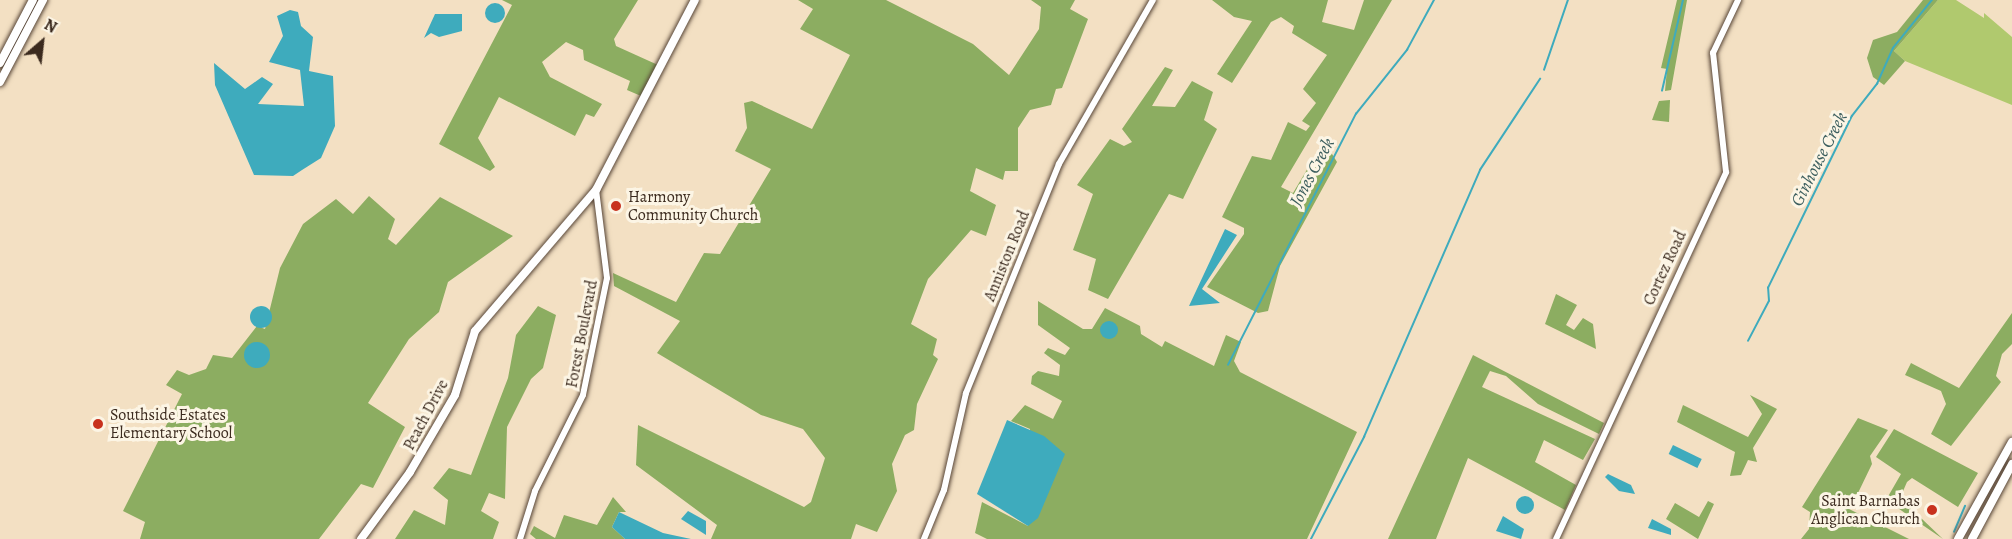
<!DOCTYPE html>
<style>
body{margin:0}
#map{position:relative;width:2012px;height:539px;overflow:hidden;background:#f3e0c3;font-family:Alegreya,serif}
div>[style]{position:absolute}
.green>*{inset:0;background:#b0c96e}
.forest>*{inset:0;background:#8cad61}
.water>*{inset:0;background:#3eabbd;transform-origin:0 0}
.round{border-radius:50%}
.stream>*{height:1.5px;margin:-0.75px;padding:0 0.75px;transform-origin:0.75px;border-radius:0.75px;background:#3eabbd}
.roads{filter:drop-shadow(0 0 2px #574537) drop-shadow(0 0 2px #574537)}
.minor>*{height:6px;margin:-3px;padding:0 3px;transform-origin:3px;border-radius:3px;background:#fff}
.major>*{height:8px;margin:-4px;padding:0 4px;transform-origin:4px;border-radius:4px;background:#fff}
.highway>*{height:8px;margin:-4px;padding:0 4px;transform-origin:4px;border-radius:4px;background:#fff}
.dots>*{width:16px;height:16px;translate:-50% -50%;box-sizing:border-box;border:3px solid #fcf5e5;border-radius:50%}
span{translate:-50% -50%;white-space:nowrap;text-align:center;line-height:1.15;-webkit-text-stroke:6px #fcf5e5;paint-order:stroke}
.poi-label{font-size:16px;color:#3b2a1e}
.left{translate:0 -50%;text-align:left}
.right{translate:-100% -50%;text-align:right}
.street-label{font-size:16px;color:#3b2a1e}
.water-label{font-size:18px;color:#3c5e5e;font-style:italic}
.north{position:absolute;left:12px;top:12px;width:60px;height:60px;-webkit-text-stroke:4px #fcf5e5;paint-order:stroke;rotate:28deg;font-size:16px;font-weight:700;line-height:24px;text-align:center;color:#3b2a1e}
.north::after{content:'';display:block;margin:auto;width:21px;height:27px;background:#3b2a1e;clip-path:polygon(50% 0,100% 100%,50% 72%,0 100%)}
</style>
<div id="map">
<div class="green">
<div style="clip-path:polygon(1938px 0,1956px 0,1984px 18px,1984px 13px,2012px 37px,2012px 105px,1905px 61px,1894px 51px)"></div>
</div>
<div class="forest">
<div style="clip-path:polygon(502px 0,638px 0,614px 39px,616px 46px,658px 65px,641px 96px,627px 90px,630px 81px,584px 60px,583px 50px,566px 42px,542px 62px,550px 77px,602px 104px,594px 117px,586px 114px,575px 136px,499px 97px,478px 138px,495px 167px,490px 171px,439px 144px,512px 5px)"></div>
<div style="clip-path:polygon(798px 0,886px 0,973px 44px,1009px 75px,1039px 29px,1041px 7px,1031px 0,1075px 0,1070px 9px,1088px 19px,1062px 88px,1056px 89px,1051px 105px,1030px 110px,1018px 128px,1018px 171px,1005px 171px,1003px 180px,976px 168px,970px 191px,996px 205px,986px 236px,971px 230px,928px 279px,911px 324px,937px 339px,933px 355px,938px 359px,917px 404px,914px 430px,905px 435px,892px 464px,897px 491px,877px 532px,856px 524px,851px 539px,711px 539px,717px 525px,636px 465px,638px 425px,804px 507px,811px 502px,825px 458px,803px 429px,761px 415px,657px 353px,680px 321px,614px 286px,613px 273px,676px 302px,704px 253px,720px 254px,771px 169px,735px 151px,747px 128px,744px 103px,752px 101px,812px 129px,850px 55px,800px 29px,813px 9px)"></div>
<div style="clip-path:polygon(1212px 0,1328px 0,1322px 22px,1354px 30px,1364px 0,1392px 0,1281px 187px,1293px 193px,1324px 141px,1337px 162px,1280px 266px,1268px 311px,1258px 313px,1207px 287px,1244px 234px,1244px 228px,1222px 217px,1252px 156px,1271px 160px,1288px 122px,1306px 131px,1310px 126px,1302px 121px,1316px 103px,1303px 89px,1327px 55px,1292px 33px,1294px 26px,1281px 17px,1271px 22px,1232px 83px,1217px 74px,1252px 21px,1234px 17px)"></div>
<div style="clip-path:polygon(1677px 0,1687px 0,1671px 90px,1665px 91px,1667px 69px,1661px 68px)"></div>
<div style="clip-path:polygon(1923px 0,1938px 0,1894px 51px,1905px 61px,1884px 85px,1873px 77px,1867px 58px,1873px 40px,1897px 32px)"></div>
<div style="clip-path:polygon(1165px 67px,1173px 70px,1152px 106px,1175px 107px,1192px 81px,1213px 92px,1204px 120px,1217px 129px,1183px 199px,1169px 194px,1108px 299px,1088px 290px,1096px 259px,1073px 250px,1093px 194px,1077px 185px,1110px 139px,1124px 146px,1132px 142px,1122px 129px)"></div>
<div style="clip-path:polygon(1670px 100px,1669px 122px,1652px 120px,1659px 101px)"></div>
<div style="clip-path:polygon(369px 196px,395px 219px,388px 239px,396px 245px,440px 197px,513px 236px,448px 282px,439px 312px,409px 339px,368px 403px,405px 427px,373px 488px,361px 484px,319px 539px,140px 539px,145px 522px,123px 511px,182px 394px,166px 385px,177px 370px,189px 375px,206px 369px,213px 355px,232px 358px,257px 326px,265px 329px,280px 268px,303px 224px,336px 199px,353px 214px)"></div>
<div style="clip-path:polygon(1556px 294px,1577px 305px,1566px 325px,1574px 330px,1583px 318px,1593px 324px,1596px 349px,1545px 324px)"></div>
<div style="clip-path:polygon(1038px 301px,1083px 329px,1092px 329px,1105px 308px,1140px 326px,1141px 334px,1162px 347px,1165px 341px,1214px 366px,1226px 335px,1241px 342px,1234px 361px,1240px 372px,1357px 432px,1307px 539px,987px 539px,975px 533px,982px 502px,1028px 526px,1030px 429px,1011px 421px,1025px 405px,1053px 419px,1062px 401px,1031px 384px,1032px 376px,1038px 371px,1059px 376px,1060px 365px,1044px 353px,1048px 348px,1065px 355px,1070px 348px,1038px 325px)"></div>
<div style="clip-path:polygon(538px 306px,556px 315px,543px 368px,531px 379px,507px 427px,505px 499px,489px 493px,481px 511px,499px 522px,493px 539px,395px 539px,414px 510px,445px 525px,448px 500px,433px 488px,449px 468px,471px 475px,508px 378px,516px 335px)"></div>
<div style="clip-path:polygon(2012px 313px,2012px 344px,2002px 354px,1996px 376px,2001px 382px,1951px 446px,1931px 434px,1946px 404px,1941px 391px,1905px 375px,1911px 363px,1959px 388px)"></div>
<div style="clip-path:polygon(1473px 355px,1604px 423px,1599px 434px,1538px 404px,1506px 376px,1490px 371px,1482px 387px,1595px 439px,1583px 460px,1544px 440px,1535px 462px,1576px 485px,1565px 510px,1468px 458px,1436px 539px,1388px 539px)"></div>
<div style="clip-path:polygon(1750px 395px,1777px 409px,1753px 448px,1757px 462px,1748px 460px,1741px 475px,1730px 476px,1735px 452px,1677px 422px,1683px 405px,1748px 437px,1762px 414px)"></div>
<div style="clip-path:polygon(1858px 418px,1888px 430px,1870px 456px,1872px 464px,1858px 493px,1846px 500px,1847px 508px,1909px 539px,1801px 539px,1809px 529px,1810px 512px,1802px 507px)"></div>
<div style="clip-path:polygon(1894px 429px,1978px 473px,1958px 507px,1912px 478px,1907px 482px,1900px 498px,1943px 539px,1886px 500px,1901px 474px,1876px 457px)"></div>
<div style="clip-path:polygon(613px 497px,626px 512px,619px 512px,612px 527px,625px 539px,536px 539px,530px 534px,534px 526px,555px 538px,564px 515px,597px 525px)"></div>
<div style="clip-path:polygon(1708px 501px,1714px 504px,1698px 539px,1666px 519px,1675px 503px,1699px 517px)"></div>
</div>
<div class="water">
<div class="round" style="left:485px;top:3px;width:20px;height:20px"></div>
<div style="clip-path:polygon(290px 10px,298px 12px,301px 26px,313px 37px,309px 71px,333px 76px,335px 126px,321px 158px,302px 170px,293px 176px,254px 175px,215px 85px,214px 63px,245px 89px,262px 77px,273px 84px,258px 104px,304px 106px,300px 70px,269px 62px,283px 36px,277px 16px)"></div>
<div style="clip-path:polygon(435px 14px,462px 14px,462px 31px,439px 37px,431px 33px,424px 38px)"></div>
<div style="clip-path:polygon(1225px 229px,1237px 235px,1202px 289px,1220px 303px,1189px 306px)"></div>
<div class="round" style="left:250px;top:306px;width:22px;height:22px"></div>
<div class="round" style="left:1100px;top:321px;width:18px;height:18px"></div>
<div class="round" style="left:244px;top:342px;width:26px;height:26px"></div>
<div style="clip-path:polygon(1007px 420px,1044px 436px,1065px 454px,1038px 518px,1028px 526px,977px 494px)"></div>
<div style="left:1673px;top:445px;width:32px;height:10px;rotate:26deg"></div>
<div style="clip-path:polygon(1608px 474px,1631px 485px,1635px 494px,1619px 491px,1605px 477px)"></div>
<div class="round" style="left:1516px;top:496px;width:18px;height:18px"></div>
<div style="clip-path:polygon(688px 511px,706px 521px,706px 535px,681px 519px)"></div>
<div style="clip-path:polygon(619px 512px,663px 533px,691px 539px,625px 539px,612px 527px)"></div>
<div style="clip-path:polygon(1503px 516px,1524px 529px,1521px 539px,1496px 531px)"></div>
<div style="clip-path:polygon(1652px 519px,1671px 529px,1671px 535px,1648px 528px)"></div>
</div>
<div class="stream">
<div style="left:1544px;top:70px;width:74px;rotate:-71.1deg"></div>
<div style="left:1662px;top:91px;width:93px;rotate:-77deg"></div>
<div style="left:1748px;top:341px;width:45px;rotate:-62.3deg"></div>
<div style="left:1769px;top:301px;width:13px;rotate:-94deg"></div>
<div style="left:1768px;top:288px;width:191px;rotate:-64deg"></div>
<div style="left:1852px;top:116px;width:41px;rotate:-52deg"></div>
<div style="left:1877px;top:84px;width:39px;rotate:-66deg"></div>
<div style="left:1893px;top:48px;width:62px;rotate:-50.9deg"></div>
<div style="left:1228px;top:365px;width:282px;rotate:-63deg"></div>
<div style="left:1356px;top:114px;width:82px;rotate:-51.4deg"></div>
<div style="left:1407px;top:50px;width:57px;rotate:-61.6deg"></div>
<div style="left:1954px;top:532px;width:28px;rotate:-67deg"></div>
<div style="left:1311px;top:539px;width:115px;rotate:-62.5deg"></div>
<div style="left:1364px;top:437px;width:291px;rotate:-66.5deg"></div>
<div style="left:1480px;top:170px;width:109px;rotate:-56.6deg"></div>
</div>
<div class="roads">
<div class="minor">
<div style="left:520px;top:539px;width:50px;rotate:-72.6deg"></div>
<div style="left:535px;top:491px;width:107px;rotate:-63.4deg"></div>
<div style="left:583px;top:395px;width:119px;rotate:-78.4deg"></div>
<div style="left:607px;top:278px;width:89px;rotate:-97.1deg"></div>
<div style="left:924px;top:539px;width:53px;rotate:-67.8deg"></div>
<div style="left:944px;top:490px;width:99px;rotate:-77.2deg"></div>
<div style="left:966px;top:393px;width:247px;rotate:-67.9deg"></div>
<div style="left:1059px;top:164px;width:189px;rotate:-60.2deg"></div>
<div style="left:1556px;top:539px;width:404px;rotate:-65.1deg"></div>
<div style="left:1726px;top:172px;width:120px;rotate:-96.2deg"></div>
<div style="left:1713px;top:53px;width:59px;rotate:-64.7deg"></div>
</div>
<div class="major">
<div style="left:361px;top:539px;width:83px;rotate:-53.8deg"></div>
<div style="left:410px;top:472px;width:89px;rotate:-59.7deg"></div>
<div style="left:455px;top:395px;width:67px;rotate:-72.6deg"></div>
<div style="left:475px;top:331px;width:186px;rotate:-49.4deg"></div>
<div style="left:596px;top:190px;width:214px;rotate:-62.5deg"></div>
<div style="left:1958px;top:539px;width:111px;rotate:-60.9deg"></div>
<div style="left:1972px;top:539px;width:85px;rotate:-61.9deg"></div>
</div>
<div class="highway">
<div style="left:0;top:63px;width:71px;rotate:-62.4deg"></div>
<div style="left:0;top:82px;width:93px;rotate:-62.3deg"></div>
</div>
</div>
<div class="dots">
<div style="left:616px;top:206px;background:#c8321e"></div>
<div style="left:98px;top:424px;background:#c8321e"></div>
<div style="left:1932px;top:510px;background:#c8321e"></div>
</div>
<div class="poi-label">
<span class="left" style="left:628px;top:206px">Harmony<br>Community Church</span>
<span class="left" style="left:110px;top:424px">Southside Estates<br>Elementary School</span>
<span class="right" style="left:1920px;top:510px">Saint Barnabas<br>Anglican Church</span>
</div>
<div class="street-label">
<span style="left:1007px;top:256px;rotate:-68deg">Anniston Road</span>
<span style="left:1665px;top:268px;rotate:-65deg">Cortez Road</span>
<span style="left:582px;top:334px;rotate:-79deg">Forest Boulevard</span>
<span style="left:426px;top:415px;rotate:-62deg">Peach Drive</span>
</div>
<div class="water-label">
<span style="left:1819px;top:159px;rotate:-63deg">Ginhouse Creek</span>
<span style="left:1312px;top:172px;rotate:-62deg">Jones Creek</span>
</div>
<div class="north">N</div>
</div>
